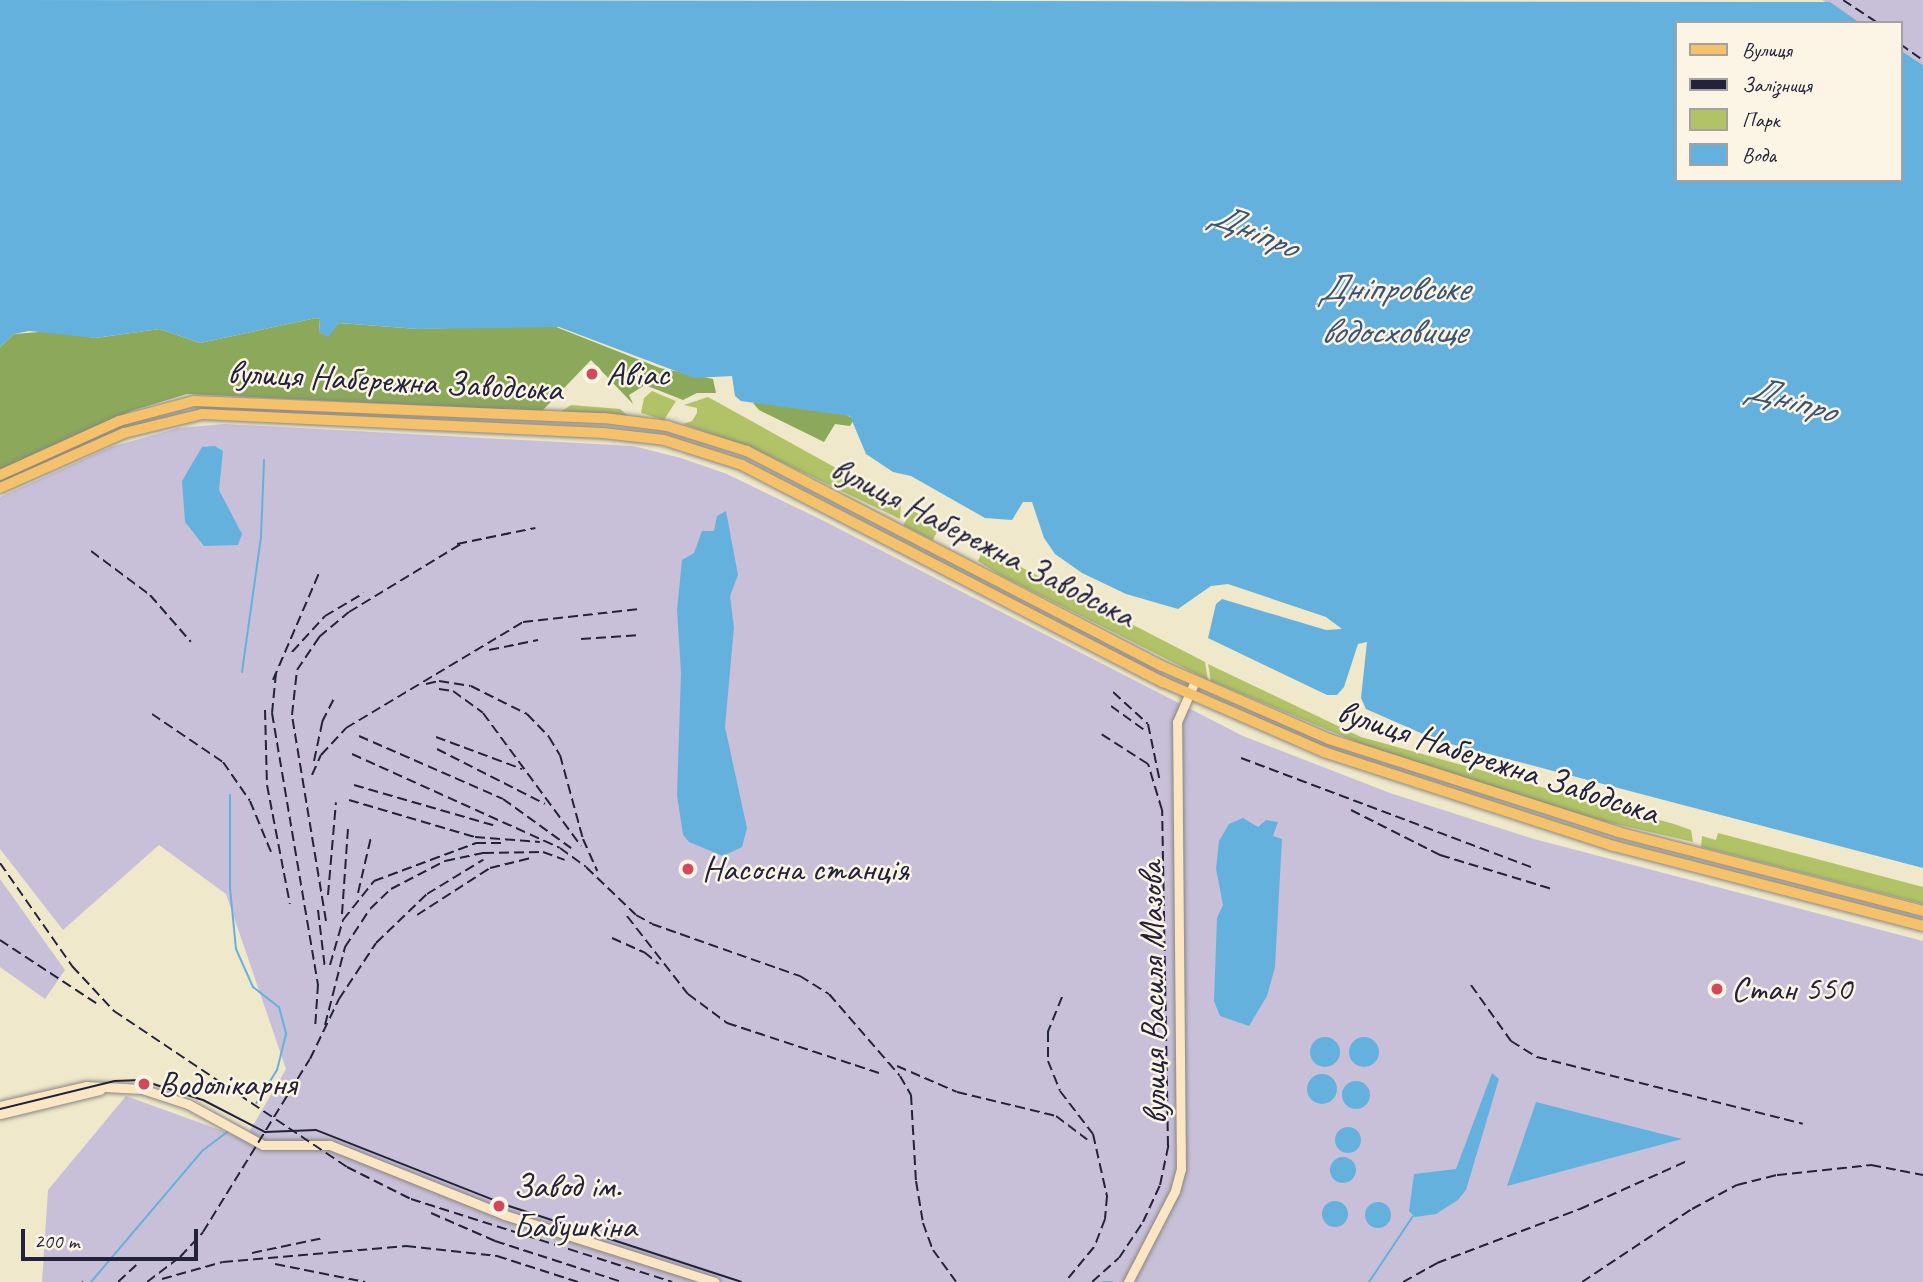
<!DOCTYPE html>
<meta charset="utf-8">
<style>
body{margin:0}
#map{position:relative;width:1923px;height:1282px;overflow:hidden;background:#efe8ca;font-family:Caveat,sans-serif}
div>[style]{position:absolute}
.industrial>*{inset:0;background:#c8c0d8}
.green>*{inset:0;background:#b1c366;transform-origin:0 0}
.forest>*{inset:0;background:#8ca95b}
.water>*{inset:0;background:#65b1de}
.round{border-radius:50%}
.stream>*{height:2px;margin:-1px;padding:0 1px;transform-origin:1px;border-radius:1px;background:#65b1de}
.roads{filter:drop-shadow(0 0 2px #888582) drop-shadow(0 0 2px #888582)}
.secondary>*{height:9px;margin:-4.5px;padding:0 4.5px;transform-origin:4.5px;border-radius:4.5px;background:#fbe6c4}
.primary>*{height:10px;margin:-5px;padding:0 5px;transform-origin:5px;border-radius:5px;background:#f5c16b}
.tram>*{height:2px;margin:-1px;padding:0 1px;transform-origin:1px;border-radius:1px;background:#22223b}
.rail>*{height:2px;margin-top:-1px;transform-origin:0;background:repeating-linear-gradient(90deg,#22223b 0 10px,transparent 0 15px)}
.dots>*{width:19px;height:19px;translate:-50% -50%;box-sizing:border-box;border:4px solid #fcf5e5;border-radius:50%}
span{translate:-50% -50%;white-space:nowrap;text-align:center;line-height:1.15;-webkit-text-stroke:5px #fcf5e5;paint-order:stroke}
.poi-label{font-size:35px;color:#22223b}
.left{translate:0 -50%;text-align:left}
.street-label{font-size:35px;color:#22223b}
.water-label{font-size:37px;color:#395474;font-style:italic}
.legend{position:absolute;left:1675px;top:21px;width:228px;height:161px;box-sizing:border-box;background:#fcf5e5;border:2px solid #a5a1a1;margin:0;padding:9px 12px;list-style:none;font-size:21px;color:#22223b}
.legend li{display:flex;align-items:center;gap:14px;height:35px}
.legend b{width:35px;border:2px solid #a5a1a1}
.scale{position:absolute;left:21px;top:1229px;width:177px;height:32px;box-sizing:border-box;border:4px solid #22223b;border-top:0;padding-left:9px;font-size:21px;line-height:24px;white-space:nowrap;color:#22223b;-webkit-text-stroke:5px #fcf5e5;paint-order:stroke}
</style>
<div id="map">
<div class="industrial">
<div style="clip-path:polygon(1822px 0,1923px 0,1923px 65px,1900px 50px,1900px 23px,1860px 23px)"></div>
<div style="clip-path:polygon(224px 424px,633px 446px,681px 458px,727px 474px,820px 519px,1243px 736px,1390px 793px,1534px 839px,1923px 941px,1923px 1282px,42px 1282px,48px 1190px,126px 1096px,245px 1139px,286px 1069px,226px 894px,159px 845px,63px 930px,0 849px,0 497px,111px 447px,178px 428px)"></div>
<div style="clip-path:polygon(0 879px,65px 970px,45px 999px,0 967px)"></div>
</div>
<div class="green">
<div style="clip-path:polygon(652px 391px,676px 401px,664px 420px,641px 413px,644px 398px)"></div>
<div style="clip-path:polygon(708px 397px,901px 504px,900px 519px,752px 448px,683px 424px,692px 421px,697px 413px,697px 408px,684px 405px)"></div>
<div style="clip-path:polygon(571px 405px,620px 409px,628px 416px,560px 412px)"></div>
<div style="left:911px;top:510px;width:33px;height:17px;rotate:27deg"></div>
<div style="clip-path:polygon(984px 548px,1205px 662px,1208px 680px,1000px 575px,978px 561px)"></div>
<div style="clip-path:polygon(1208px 664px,1361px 737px,1674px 824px,1691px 830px,1693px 842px,1603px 821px,1385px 754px,1211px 681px)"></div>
<div style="clip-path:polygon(1718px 833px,1923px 887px,1923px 904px,1701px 847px,1702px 836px,1716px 840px)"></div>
</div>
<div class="forest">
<div style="clip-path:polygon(316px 318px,320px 319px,319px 332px,327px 336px,339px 323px,418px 329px,551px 325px,660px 368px,713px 379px,716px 393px,697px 393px,683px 400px,645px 385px,629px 395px,633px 404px,591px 360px,542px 411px,187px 394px,131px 411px,0 471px,0 347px,14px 334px,52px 331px,95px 338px,160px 329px,200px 343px)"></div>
<div style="clip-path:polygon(761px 401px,843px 413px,854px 419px,850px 426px,835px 424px,824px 442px,759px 410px,753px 403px)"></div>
</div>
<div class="water">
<div style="clip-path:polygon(0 0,1830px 2px,1860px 23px,1676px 23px,1676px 180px,1900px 180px,1900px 50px,1923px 65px,1923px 868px,1439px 741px,1366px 709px,1361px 698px,1367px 642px,1358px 644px,1344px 687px,1337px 695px,1327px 695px,1208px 638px,1216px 604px,1222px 599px,1326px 630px,1342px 629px,1326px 617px,1228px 584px,1211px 586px,1178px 609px,1126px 594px,1082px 573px,1055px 554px,1044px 538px,1032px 502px,1023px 502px,1012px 520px,985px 518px,911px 476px,893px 472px,866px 454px,850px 416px,741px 401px,735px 396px,732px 376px,694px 378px,559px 327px,418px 329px,339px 323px,328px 337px,319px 332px,320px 319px,316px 318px,200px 343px,160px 329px,95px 338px,29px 331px,14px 334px,0 347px)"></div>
<div style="clip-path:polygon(215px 446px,223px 451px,219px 490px,242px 534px,238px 545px,204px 546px,185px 522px,182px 481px,202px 447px)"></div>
<div style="clip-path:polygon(726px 511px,738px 575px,730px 596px,734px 627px,725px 727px,747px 828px,742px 847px,723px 856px,689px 842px,683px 835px,677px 795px,681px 673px,677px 610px,682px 560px,694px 553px,702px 531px,714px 531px,717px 516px)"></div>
<div style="clip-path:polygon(1243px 818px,1258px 827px,1266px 820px,1278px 822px,1273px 836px,1282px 839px,1275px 967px,1267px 996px,1249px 1026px,1220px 1016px,1214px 1001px,1217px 918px,1223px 905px,1216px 869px,1219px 841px,1229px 824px)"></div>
<div class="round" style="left:1310px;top:1037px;width:30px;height:30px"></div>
<div class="round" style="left:1349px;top:1037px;width:30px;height:30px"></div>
<div style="clip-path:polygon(1492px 1073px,1499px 1079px,1466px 1190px,1458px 1200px,1436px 1214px,1415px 1217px,1409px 1211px,1414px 1174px,1456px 1169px)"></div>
<div class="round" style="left:1307px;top:1074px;width:30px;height:30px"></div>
<div class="round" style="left:1342px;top:1081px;width:28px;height:28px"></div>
<div style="clip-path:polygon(1536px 1102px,1682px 1139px,1507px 1186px)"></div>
<div class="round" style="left:1335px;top:1127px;width:26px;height:26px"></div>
<div class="round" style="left:1330px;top:1157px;width:26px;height:26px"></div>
<div class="round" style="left:1322px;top:1201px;width:26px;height:26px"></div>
<div class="round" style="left:1365px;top:1202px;width:26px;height:26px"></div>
</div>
<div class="stream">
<div style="left:242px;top:672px;width:137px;rotate:-82deg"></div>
<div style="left:261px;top:536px;width:76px;rotate:-87.7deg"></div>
<div style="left:230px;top:795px;width:93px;rotate:90deg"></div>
<div style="left:230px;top:888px;width:61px;rotate:84.4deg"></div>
<div style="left:236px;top:949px;width:42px;rotate:65.9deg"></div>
<div style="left:253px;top:987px;width:33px;rotate:38deg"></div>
<div style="left:279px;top:1007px;width:28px;rotate:75deg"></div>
<div style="left:286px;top:1034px;width:37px;rotate:104deg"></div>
<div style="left:277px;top:1070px;width:39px;rotate:122deg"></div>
<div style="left:91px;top:1282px;width:172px;rotate:-49.7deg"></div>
<div style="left:202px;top:1151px;width:34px;rotate:-37deg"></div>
<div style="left:1103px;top:1282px;width:9px"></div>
<div style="left:1369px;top:1282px;width:79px;rotate:-56.3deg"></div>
</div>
<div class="roads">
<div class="secondary">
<div style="left:0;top:1106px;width:88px;rotate:-13.1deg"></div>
<div style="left:86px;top:1086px;width:56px;rotate:3.1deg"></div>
<div style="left:142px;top:1089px;width:48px;rotate:18.1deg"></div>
<div style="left:188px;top:1104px;width:85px;rotate:28.7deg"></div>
<div style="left:263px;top:1145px;width:67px"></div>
<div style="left:330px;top:1145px;width:188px;rotate:21.8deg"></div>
<div style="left:505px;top:1215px;width:220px;rotate:17.7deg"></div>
<div style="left:0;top:1114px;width:103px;rotate:-13.5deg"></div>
<div style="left:1128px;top:1282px;width:102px;rotate:-62.7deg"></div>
<div style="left:1175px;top:1191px;width:23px;rotate:-75deg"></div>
<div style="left:1181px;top:1169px;width:447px;rotate:-90.5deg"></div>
<div style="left:1177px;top:722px;width:45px;rotate:-66.3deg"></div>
</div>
<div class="primary">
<div style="left:0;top:475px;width:131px;rotate:-24.4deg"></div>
<div style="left:119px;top:421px;width:78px;rotate:-14.9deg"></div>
<div style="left:194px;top:401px;width:410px;rotate:2.4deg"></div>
<div style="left:604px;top:418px;width:64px;rotate:7.2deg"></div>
<div style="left:667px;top:426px;width:84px;rotate:17.4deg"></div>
<div style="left:747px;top:451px;width:467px;rotate:27.4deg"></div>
<div style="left:1162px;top:666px;width:182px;rotate:23.6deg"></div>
<div style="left:1329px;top:739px;width:304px;rotate:17.8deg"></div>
<div style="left:1618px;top:832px;width:315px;rotate:14.5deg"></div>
<div style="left:0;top:488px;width:136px;rotate:-23.9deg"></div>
<div style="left:124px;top:433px;width:80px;rotate:-13.7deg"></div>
<div style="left:202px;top:414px;width:401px;rotate:2.7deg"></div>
<div style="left:603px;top:433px;width:61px;rotate:6.5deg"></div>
<div style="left:664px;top:440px;width:82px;rotate:17.8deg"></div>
<div style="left:742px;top:465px;width:474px;rotate:27.3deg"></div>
<div style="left:1163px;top:682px;width:176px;rotate:23.5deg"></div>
<div style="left:1324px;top:752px;width:305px;rotate:18deg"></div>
<div style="left:1614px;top:846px;width:319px;rotate:14.5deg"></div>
</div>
</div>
<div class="tram">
<div style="left:0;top:1109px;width:118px;rotate:-13.7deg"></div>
<div style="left:115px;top:1081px;width:26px;rotate:-2deg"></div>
<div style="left:141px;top:1080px;width:65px;rotate:17.9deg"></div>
<div style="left:203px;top:1100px;width:70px;rotate:27.3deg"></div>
<div style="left:265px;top:1132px;width:51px;rotate:-2.2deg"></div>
<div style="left:316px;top:1130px;width:204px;rotate:21.5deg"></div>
<div style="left:506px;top:1205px;width:247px;rotate:18.1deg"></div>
</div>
<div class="rail">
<div style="left:1843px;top:0;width:42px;rotate:33.3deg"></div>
<div style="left:1900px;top:44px;width:28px;rotate:35deg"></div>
<div style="left:457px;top:544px;width:80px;rotate:-11.6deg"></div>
<div style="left:91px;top:551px;width:74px;rotate:36.7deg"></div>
<div style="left:150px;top:595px;width:62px;rotate:48.9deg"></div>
<div style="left:581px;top:639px;width:60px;rotate:-3.8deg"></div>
<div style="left:489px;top:650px;width:50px;rotate:-11.5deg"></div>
<div style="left:292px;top:652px;width:49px;rotate:-47.5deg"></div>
<div style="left:325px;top:616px;width:45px;rotate:-30.5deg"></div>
<div style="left:276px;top:673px;width:40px;rotate:95.7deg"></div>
<div style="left:272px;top:713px;width:275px;rotate:80.4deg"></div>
<div style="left:318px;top:984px;width:45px;rotate:93.8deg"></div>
<div style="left:273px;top:680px;width:116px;rotate:-66.7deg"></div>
<div style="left:426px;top:684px;width:13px;rotate:-13deg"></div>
<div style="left:439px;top:681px;width:32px;rotate:9deg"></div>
<div style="left:471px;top:686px;width:63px;rotate:26.6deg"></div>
<div style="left:527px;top:714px;width:32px;rotate:46deg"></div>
<div style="left:549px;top:737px;width:21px;rotate:59deg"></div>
<div style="left:560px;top:755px;width:87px;rotate:74.7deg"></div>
<div style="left:583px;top:839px;width:35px;rotate:66deg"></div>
<div style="left:439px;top:689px;width:14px;rotate:8deg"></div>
<div style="left:453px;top:691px;width:37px;rotate:36deg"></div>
<div style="left:483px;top:713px;width:165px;rotate:53.6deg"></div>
<div style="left:1113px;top:692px;width:47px;rotate:42.4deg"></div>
<div style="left:1148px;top:724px;width:59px;rotate:78.3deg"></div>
<div style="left:1111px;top:706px;width:44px;rotate:35.8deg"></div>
<div style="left:265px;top:710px;width:75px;rotate:88.5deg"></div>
<div style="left:267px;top:785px;width:121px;rotate:79.1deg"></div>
<div style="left:152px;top:714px;width:86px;rotate:34.1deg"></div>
<div style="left:223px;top:762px;width:47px;rotate:55.3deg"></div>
<div style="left:250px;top:801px;width:55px;rotate:67.6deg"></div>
<div style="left:359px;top:736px;width:157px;rotate:23.6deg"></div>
<div style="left:503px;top:799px;width:84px;rotate:35.8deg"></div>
<div style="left:436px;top:737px;width:92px;rotate:20.4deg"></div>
<div style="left:437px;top:749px;width:121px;rotate:27deg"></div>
<div style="left:352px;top:754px;width:228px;rotate:24.3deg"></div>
<div style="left:560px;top:848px;width:32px;rotate:36deg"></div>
<div style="left:586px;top:867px;width:69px;rotate:43.8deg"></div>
<div style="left:636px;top:915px;width:18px;rotate:29deg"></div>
<div style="left:652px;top:924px;width:157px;rotate:19.4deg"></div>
<div style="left:800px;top:976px;width:34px;rotate:32deg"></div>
<div style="left:829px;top:994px;width:108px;rotate:49.1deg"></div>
<div style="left:900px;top:1076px;width:22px;rotate:60deg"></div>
<div style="left:911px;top:1095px;width:86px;rotate:86.7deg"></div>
<div style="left:916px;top:1181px;width:43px;rotate:80.5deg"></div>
<div style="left:923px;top:1223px;width:29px;rotate:70deg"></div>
<div style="left:933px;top:1250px;width:39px;rotate:54deg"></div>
<div style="left:1241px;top:758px;width:315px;rotate:20.6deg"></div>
<div style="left:314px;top:761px;width:40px;rotate:-78deg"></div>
<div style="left:322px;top:722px;width:27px;rotate:-63deg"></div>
<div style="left:312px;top:775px;width:22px;rotate:-66deg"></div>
<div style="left:321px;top:755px;width:37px;rotate:-47deg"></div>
<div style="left:346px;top:728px;width:206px;rotate:-30.9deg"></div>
<div style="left:523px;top:622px;width:117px;rotate:-6.4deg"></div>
<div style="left:354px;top:785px;width:145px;rotate:16.1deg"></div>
<div style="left:349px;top:800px;width:131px;rotate:16.4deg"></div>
<div style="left:475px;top:837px;width:65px;rotate:4.4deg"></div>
<div style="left:1351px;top:810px;width:100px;rotate:26.8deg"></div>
<div style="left:1440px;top:855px;width:117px;rotate:16.9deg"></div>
<div style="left:0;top:863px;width:126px;rotate:55deg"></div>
<div style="left:72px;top:966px;width:62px;rotate:47deg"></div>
<div style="left:114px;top:1011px;width:280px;rotate:33.8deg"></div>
<div style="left:347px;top:1167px;width:72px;rotate:26.6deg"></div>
<div style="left:411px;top:1199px;width:274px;rotate:17.6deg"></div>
<div style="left:358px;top:893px;width:57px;rotate:-76.9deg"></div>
<div style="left:328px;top:895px;width:93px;rotate:-85.1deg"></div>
<div style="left:318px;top:910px;width:59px;rotate:83.2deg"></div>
<div style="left:342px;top:914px;width:86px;rotate:-86deg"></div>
<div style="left:417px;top:915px;width:87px;rotate:-32.8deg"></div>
<div style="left:490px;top:868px;width:42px;rotate:-13.7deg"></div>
<div style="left:627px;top:916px;width:99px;rotate:52deg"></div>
<div style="left:688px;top:994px;width:49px;rotate:36.6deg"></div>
<div style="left:727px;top:1023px;width:160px;rotate:18.2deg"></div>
<div style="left:326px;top:921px;width:209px;rotate:-99.4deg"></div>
<div style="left:292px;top:715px;width:45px;rotate:-83.7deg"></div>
<div style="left:297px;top:670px;width:40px;rotate:-56deg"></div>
<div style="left:319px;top:637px;width:39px;rotate:-40deg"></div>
<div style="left:349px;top:612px;width:135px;rotate:-31.3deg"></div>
<div style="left:612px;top:938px;width:35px;rotate:24deg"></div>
<div style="left:644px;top:952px;width:19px;rotate:39deg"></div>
<div style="left:0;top:940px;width:115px;rotate:33.3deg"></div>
<div style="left:330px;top:965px;width:47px;rotate:-73.9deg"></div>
<div style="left:343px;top:920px;width:50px;rotate:-51.5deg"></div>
<div style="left:374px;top:881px;width:109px;rotate:-20.4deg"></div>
<div style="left:476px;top:843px;width:28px"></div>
<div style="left:1471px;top:985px;width:69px;rotate:54.5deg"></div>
<div style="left:1511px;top:1041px;width:31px;rotate:32deg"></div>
<div style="left:1537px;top:1057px;width:274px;rotate:14.1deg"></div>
<div style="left:1062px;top:997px;width:38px;rotate:112deg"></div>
<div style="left:1048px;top:1032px;width:29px;rotate:90deg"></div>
<div style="left:1048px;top:1061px;width:32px;rotate:68deg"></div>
<div style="left:1060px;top:1091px;width:54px;rotate:52.5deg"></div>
<div style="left:1093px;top:1134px;width:64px;rotate:77.3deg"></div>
<div style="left:1107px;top:1196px;width:23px;rotate:95deg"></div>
<div style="left:1105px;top:1219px;width:30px;rotate:111deg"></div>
<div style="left:1094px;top:1247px;width:45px;rotate:129.6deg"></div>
<div style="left:325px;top:1025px;width:81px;rotate:-75.6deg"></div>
<div style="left:345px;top:947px;width:45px;rotate:-56.7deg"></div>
<div style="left:370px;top:909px;width:29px;rotate:-44deg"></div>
<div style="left:391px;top:889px;width:61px;rotate:-27.4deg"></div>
<div style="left:445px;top:861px;width:40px;rotate:-12deg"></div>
<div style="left:484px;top:853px;width:59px;rotate:-1deg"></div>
<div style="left:543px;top:852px;width:23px;rotate:20deg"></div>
<div style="left:897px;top:1066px;width:65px;rotate:23.4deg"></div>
<div style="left:957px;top:1092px;width:102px;rotate:13.6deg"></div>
<div style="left:1056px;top:1116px;width:39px;rotate:37deg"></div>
<div style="left:431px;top:1213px;width:70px;rotate:23.6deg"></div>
<div style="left:495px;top:1241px;width:133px;rotate:17.9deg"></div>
<div style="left:252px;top:1253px;width:73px;rotate:-11.9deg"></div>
<div style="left:275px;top:1264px;width:92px;rotate:11.3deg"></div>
<div style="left:162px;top:1279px;width:63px;rotate:-15.6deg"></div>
<div style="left:223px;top:1262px;width:184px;rotate:-5deg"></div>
<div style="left:406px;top:1246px;width:92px;rotate:6.3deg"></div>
<div style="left:497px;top:1256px;width:85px;rotate:17.8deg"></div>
<div style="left:82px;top:1282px;width:1px;rotate:-45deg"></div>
<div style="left:118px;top:1282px;width:25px;rotate:-43deg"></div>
<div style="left:147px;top:1282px;width:41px;rotate:-37.1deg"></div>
<div style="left:180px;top:1257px;width:34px;rotate:-47deg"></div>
<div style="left:203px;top:1232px;width:203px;rotate:-58.3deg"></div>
<div style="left:310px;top:1059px;width:67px;rotate:-64.2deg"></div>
<div style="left:339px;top:999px;width:67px;rotate:-56.5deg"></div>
<div style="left:376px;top:943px;width:71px;rotate:-43.9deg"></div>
<div style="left:427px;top:894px;width:66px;rotate:-31.3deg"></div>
<div style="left:1092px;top:1282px;width:36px;rotate:-42deg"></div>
<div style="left:1119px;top:1258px;width:43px;rotate:-56.3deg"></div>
<div style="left:1143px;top:1222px;width:41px;rotate:-65.3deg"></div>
<div style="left:1160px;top:1185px;width:40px;rotate:-78deg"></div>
<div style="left:1168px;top:1146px;width:336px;rotate:-91deg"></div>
<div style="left:1162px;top:810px;width:48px;rotate:-106.9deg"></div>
<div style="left:1148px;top:764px;width:59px;rotate:-147.4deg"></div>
<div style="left:1403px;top:1282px;width:39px;rotate:-29deg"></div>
<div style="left:1437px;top:1263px;width:153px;rotate:-20.7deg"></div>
<div style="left:1580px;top:1209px;width:117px;rotate:-24.2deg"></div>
<div style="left:1582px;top:1282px;width:132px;rotate:-33.6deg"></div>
<div style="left:1692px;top:1209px;width:51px;rotate:-28.1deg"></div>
<div style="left:1737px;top:1185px;width:41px;rotate:-14deg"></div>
<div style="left:1777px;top:1175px;width:95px;rotate:-6.1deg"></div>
<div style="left:1871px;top:1165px;width:53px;rotate:10.9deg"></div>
</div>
<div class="dots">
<div style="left:592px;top:374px;background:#d1495b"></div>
<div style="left:688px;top:869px;background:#d1495b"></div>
<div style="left:1717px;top:989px;background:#d1495b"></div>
<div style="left:144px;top:1084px;background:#d1495b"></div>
<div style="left:499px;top:1206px;background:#d1495b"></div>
</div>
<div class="poi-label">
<span class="left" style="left:606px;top:374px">Авіас</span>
<span class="left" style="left:702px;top:869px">Насосна станція</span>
<span class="left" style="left:1731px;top:989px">Стан 550</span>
<span class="left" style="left:158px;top:1084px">Водолікарня</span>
<span class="left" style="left:513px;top:1206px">Завод ім.<br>Бабушкіна</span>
</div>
<div class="street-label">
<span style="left:395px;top:381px;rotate:3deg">вулиця Набережна Заводська</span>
<span style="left:983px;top:542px;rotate:27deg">вулиця Набережна Заводська</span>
<span style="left:1498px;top:762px;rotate:18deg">вулиця Набережна Заводська</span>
<span style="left:1153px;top:993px;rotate:-91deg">вулиця Василя Мазова</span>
</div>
<div class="water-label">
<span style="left:1254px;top:230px;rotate:23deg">Дніпро</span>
<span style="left:1393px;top:310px">Дніпровське<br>водосховище</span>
<span style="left:1791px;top:399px;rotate:16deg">Дніпро</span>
</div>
<ul class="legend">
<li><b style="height:9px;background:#f5c16b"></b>Вулиця</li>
<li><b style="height:9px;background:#22223b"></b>Залізниця</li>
<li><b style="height:19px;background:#b1c366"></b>Парк</li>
<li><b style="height:19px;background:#65b1de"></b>Вода</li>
</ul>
<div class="scale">200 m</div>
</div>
